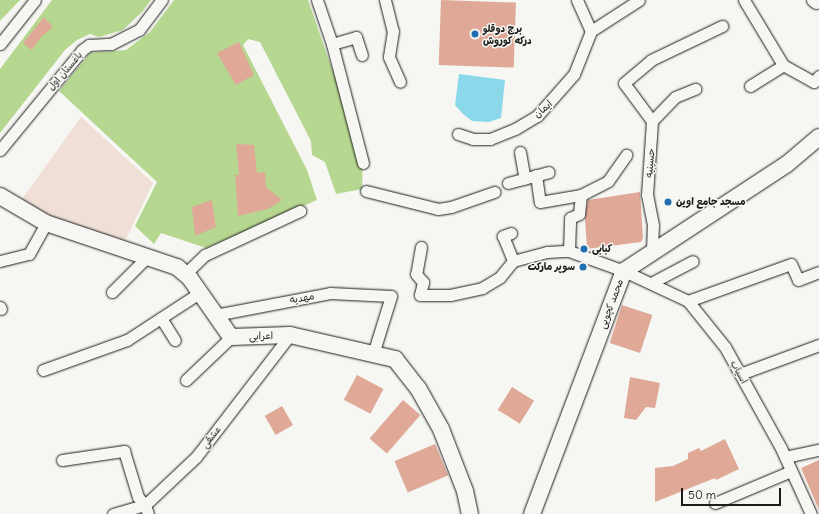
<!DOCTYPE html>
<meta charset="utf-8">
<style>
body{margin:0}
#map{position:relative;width:819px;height:514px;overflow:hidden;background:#f6f6f2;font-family:Delius,"Playpen Sans Arabic",sans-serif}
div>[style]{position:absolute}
.built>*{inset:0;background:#efdfd7}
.green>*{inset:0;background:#b6d790}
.water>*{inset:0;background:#8bd8eb}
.building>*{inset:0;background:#dfa897;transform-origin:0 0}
.roads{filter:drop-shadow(0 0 1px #1c1c1c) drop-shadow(0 0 1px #1c1c1c)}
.street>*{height:11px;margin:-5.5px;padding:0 5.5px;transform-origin:5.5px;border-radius:5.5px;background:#f6f6f2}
.secondary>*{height:16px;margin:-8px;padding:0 8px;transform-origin:8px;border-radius:8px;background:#f6f6f2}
.dots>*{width:11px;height:11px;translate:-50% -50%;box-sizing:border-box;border:2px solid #f6f6f2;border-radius:50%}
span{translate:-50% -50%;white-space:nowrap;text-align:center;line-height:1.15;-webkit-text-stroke:3px #f6f6f2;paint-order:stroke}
.poi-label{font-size:10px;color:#1c1c1c;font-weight:700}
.left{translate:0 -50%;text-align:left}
.right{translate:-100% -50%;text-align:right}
.street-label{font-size:10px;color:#1c1c1c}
.scale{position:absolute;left:681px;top:488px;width:100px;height:18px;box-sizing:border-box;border:2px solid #1c1c1c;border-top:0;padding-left:5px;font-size:12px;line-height:14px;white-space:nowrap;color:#1c1c1c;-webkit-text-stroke:3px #f6f6f2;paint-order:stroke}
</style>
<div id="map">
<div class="built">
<div style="clip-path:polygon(81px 117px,153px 183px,125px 241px,47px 216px,22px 199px)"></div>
</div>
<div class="green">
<div style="clip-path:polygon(0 0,20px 0,0 21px)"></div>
<div style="clip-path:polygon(52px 0,151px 0,142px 12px,123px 30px,99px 37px,90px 34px,77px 40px,65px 50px,0 133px,0 69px)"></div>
<div style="clip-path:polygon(174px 0,308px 0,363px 158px,362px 189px,336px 194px,325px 162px,312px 155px,311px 141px,260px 42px,248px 39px,243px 45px,307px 170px,317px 200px,206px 248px,161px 233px,154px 244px,135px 226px,157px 182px,59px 91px,90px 53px,126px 50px,150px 32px)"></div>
</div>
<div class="water">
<div style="clip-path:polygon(459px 74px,505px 80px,501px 118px,489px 122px,472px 121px,463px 114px,455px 105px)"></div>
</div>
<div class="building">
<div style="left:441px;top:0;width:75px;height:65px;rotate:2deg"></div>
<div style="clip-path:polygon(44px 17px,53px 27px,41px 37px,32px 50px,23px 43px)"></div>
<div style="clip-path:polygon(239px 42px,254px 75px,236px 85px,217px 53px)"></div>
<div style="clip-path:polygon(236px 144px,254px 145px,257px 173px,265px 172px,266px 187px,282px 200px,268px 209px,238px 216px,235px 175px,239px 175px)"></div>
<div style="clip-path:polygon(640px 192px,643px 238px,641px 242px,587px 249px,585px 217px,588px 200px)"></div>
<div style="clip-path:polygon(212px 200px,216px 227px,195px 236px,192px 207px)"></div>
<div style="left:622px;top:305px;width:32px;height:40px;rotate:18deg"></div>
<div style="left:357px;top:375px;width:30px;height:28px;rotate:28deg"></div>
<div style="clip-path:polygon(630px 377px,660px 383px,655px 408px,646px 407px,636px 420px,624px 418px)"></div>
<div style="left:512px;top:387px;width:26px;height:27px;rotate:32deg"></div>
<div style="left:403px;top:400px;width:23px;height:51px;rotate:41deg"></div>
<div style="left:282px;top:406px;width:22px;height:20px;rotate:60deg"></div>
<div style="clip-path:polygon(725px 439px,739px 469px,716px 480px,715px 478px,655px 502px,655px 468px,673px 466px,688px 459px,688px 453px,699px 448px,701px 451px)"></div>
<div style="left:435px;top:444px;width:34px;height:44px;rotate:67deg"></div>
<div style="clip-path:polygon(819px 460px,819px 510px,801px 468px)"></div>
</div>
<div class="roads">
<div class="street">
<div style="left:317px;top:0;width:46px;rotate:71.2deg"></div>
<div style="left:332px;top:44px;width:123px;rotate:75.4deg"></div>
<div style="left:385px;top:0;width:32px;rotate:76deg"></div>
<div style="left:393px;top:31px;width:26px;rotate:99deg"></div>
<div style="left:389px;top:57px;width:27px;rotate:66deg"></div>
<div style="left:577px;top:0;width:34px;rotate:66deg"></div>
<div style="left:744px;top:0;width:76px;rotate:59deg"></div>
<div style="left:783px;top:65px;width:35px;rotate:29deg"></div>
<div style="left:814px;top:82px;width:8px;rotate:-50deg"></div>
<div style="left:812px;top:0;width:5px;rotate:37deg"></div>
<div style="left:591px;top:31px;width:57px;rotate:-32.9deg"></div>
<div style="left:0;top:44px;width:56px;rotate:-51.5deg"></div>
<div style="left:332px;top:44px;width:25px;rotate:-16deg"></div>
<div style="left:356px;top:37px;width:19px;rotate:72deg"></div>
<div style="left:750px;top:86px;width:39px;rotate:-32deg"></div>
<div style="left:652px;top:121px;width:33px;rotate:-46deg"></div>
<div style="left:675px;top:97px;width:22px;rotate:-22deg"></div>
<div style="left:458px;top:134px;width:16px;rotate:18deg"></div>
<div style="left:473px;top:139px;width:17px"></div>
<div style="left:490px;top:139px;width:27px;rotate:-22deg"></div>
<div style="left:515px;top:129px;width:26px;rotate:-31deg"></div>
<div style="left:537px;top:116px;width:56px;rotate:-48.6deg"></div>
<div style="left:574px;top:74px;width:46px;rotate:-68.4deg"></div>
<div style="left:0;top:150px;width:129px;rotate:-50.6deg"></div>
<div style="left:82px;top:50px;width:9px;rotate:-36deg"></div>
<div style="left:89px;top:45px;width:22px;rotate:-3deg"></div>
<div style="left:111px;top:44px;width:31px;rotate:-27deg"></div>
<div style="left:139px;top:30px;width:38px;rotate:-53deg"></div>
<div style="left:520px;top:152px;width:27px;rotate:80deg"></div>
<div style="left:536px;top:175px;width:27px;rotate:82deg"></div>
<div style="left:540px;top:202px;width:42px;rotate:-9.7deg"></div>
<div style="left:581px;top:195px;width:30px;rotate:-27deg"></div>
<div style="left:608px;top:181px;width:32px;rotate:-55deg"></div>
<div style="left:508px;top:183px;width:42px;rotate:-15deg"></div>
<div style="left:366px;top:191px;width:74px;rotate:14deg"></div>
<div style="left:438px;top:209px;width:13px;rotate:-9deg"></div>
<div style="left:451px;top:207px;width:46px;rotate:-19.2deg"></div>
<div style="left:511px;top:233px;width:9px;rotate:159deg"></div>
<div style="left:503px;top:236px;width:27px;rotate:68deg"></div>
<div style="left:421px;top:247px;width:27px;rotate:100deg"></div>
<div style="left:416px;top:274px;width:11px;rotate:49deg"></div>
<div style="left:423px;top:282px;width:13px;rotate:103deg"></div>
<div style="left:420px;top:295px;width:30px"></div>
<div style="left:450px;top:295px;width:33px;rotate:-12deg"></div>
<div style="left:482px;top:288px;width:21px;rotate:-31deg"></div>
<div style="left:500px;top:277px;width:21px;rotate:-51deg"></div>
<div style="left:569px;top:251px;width:33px;rotate:-88deg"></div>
<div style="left:570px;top:218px;width:10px;rotate:-24deg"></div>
<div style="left:579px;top:214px;width:19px;rotate:-84deg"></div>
<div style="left:652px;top:251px;width:26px;rotate:-88deg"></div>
<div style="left:653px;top:225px;width:31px;rotate:-101deg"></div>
<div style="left:647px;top:195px;width:74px;rotate:-86.1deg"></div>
<div style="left:652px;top:121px;width:47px;rotate:-126.4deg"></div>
<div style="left:624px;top:83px;width:35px;rotate:-40deg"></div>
<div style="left:651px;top:60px;width:79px;rotate:-25.6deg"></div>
<div style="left:0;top:261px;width:30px;rotate:-14deg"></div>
<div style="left:29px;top:254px;width:35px;rotate:-61deg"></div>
<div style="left:513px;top:261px;width:35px;rotate:-15deg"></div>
<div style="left:547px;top:252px;width:22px;rotate:-3deg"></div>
<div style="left:569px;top:251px;width:59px;rotate:20deg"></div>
<div style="left:624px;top:271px;width:71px;rotate:25.1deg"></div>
<div style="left:688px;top:301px;width:59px;rotate:51.2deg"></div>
<div style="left:725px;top:347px;width:115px;rotate:61deg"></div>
<div style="left:781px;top:448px;width:72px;rotate:65.6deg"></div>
<div style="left:185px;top:274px;width:28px;rotate:-44deg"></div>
<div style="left:205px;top:255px;width:105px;rotate:-24.9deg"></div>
<div style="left:651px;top:283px;width:47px;rotate:-27.6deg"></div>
<div style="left:112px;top:292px;width:49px;rotate:-45deg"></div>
<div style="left:688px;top:301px;width:109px;rotate:-19.8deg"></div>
<div style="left:791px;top:264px;width:17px;rotate:66deg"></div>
<div style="left:798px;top:280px;width:22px;rotate:-21deg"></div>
<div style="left:0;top:307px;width:2px;rotate:63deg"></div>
<div style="left:215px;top:315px;width:117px;rotate:-10.8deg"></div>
<div style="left:330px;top:293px;width:61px;rotate:2.8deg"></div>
<div style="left:391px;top:296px;width:61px;rotate:107.2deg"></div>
<div style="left:161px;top:318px;width:26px;rotate:58deg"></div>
<div style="left:43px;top:370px;width:89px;rotate:-19.7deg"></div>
<div style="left:127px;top:340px;width:86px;rotate:-33.1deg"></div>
<div style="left:740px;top:374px;width:84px;rotate:-20.2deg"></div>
<div style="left:186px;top:380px;width:62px;rotate:-43.7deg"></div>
<div style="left:785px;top:457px;width:35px;rotate:-12deg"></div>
<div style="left:62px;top:460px;width:63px;rotate:-8.3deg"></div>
<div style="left:124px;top:451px;width:48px;rotate:73.1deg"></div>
<div style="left:138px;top:497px;width:11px;rotate:49deg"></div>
<div style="left:145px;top:505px;width:9px;rotate:72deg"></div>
<div style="left:715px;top:503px;width:82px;rotate:-22.8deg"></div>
<div style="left:113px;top:514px;width:33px;rotate:-16deg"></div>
<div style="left:145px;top:505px;width:70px;rotate:-43.3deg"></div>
<div style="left:196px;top:457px;width:154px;rotate:-52.4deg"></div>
</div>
<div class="secondary">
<div style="left:0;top:196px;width:53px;rotate:30.4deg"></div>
<div style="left:46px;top:223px;width:138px;rotate:18.6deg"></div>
<div style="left:177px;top:267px;width:16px;rotate:40deg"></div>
<div style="left:189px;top:277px;width:73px;rotate:55deg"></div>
<div style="left:231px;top:337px;width:59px;rotate:-1.9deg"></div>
<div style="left:290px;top:335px;width:108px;rotate:12.9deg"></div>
<div style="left:395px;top:359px;width:37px;rotate:52deg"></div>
<div style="left:418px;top:388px;width:47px;rotate:60.7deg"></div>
<div style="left:441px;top:429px;width:66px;rotate:68.8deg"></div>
<div style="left:465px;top:491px;width:24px;rotate:78deg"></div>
<div style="left:532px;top:514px;width:260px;rotate:-69.3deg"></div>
<div style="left:624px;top:271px;width:195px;rotate:-33.3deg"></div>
<div style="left:787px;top:164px;width:42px;rotate:-40.2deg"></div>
</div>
</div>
<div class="dots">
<div style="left:475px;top:34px;background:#1f6fb2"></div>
<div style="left:668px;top:202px;background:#1f6fb2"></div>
<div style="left:584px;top:249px;background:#1f6fb2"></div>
<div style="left:583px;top:267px;background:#1f6fb2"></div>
</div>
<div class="poi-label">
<span class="left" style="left:483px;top:34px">برج دوقلو<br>درکه کوروش</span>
<span class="left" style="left:676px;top:202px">مسجد جامع اوین</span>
<span class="left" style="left:592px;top:249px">کبابی</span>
<span class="right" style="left:575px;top:267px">سوپر مارکت</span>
</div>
<div class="street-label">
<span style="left:65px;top:71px;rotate:-50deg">باغستان اول</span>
<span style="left:543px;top:109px;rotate:-41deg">ایمان</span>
<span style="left:650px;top:163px;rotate:-85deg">حسینیه</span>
<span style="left:302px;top:298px;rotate:-10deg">مهدیه</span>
<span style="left:611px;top:304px;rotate:-69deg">محمد کچویی</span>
<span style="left:261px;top:336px;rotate:-2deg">اعرابی</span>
<span style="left:739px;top:372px;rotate:61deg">اسیاب</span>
<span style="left:211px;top:437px;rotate:-52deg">عشقی</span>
</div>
<div class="scale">50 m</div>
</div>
